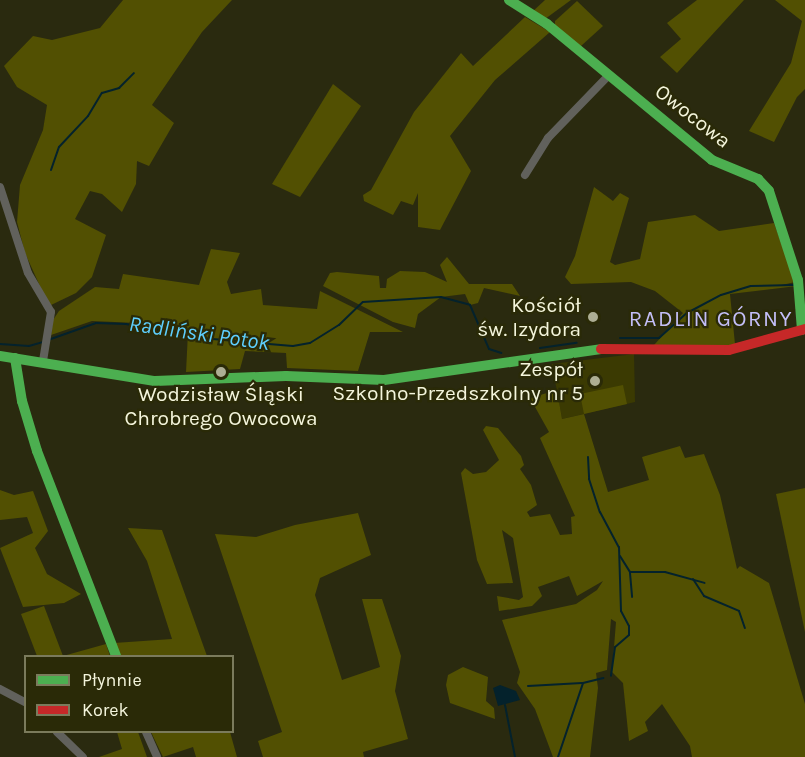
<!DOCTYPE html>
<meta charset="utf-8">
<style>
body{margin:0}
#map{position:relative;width:805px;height:757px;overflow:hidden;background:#2a2a0f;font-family:Karla,sans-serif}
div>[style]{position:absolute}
.built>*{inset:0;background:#3b3a02}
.green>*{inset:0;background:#525002}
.water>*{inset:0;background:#04222c}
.stream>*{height:2px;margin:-1px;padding:0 1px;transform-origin:1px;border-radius:1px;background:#04222c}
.street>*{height:8px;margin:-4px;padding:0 4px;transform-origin:4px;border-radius:4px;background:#61615c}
.fast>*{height:10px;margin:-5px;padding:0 5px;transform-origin:5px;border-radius:5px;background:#4caf50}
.jam>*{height:10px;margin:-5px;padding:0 5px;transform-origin:5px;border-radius:5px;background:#c62828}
.dots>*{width:16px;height:16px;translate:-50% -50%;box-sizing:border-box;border:3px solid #2a2a07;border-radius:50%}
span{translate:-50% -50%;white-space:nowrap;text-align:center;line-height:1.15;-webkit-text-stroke:4.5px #2a2a07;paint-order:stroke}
.street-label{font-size:21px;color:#f4f5dc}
.poi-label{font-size:21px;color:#f4f5dc}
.right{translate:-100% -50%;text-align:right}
.neighbourhood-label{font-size:22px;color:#c3bef7;letter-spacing:1.5px}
.water-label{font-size:22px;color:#5ecffe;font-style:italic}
.legend{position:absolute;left:24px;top:655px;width:210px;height:78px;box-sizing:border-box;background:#2a2a07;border:2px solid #7b7b5c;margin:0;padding:8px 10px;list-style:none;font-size:18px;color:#f4f5dc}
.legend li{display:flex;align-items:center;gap:12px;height:30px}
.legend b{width:30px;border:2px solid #7b7b5c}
</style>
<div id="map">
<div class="built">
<div style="clip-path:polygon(634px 354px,635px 402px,562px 419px,552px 364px)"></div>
</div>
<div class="green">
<div style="clip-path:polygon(123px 0,232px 0,202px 32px,152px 105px,174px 123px,149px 166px,137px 161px,136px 184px,122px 212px,102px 194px,90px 191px,75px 219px,106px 235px,92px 277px,76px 293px,49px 306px,25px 253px,17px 222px,20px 185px,43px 130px,47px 105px,17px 87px,4px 66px,33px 36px,52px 40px,100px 28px)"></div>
<div style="clip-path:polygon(545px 0,571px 0,545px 19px,531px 13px)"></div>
<div style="clip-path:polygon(697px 0,744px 0,677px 73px,660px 57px,681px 39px,667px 23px)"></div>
<div style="clip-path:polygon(775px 0,805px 0,805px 89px,797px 97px,774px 142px,749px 131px,791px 63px,802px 21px)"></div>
<div style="clip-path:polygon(577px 1px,603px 26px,581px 46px,555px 27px,555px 21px)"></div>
<div style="clip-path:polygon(525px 17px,550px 32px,495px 80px,450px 136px,471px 171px,440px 230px,418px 227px,418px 193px,413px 205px,401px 201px,393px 215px,364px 201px,363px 195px,371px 190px,414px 112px,461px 53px,473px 66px)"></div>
<div style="clip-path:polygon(333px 84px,361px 106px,300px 197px,272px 184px)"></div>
<div style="clip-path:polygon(594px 187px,613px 201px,620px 193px,629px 198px,610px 262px,615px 265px,640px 259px,648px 222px,695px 215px,719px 231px,774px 223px,795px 282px,782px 285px,797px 286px,730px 294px,735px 344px,709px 349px,654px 345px,683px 313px,655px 291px,631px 282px,571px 284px,565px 277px,575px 256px)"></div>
<div style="clip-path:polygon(211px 249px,240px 253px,227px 282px,231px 294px,261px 289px,263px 305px,317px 309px,320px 291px,403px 332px,370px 332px,358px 371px,287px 368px,286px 353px,245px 351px,240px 369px,186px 372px,188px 332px,159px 324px,92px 321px,51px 335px,53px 320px,59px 311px,95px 287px,119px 289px,123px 274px,199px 285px)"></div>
<div style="clip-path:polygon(447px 257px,469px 284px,512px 284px,520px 296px,484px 288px,478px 303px,470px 305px,465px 294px,441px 297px,418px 314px,415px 328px,393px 322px,323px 286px,330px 273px,337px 272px,379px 276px,380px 288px,386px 288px,387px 279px,400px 271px,425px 272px,447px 282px,440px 265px)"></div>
<div style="clip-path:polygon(623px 385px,627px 404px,584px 414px,608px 492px,649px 480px,642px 457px,680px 446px,685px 458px,704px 454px,720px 495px,737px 569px,740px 566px,769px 583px,805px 704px,805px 757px,692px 757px,690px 746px,662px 704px,645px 722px,648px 731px,629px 741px,623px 683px,612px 672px,616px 622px,611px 619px,607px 670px,596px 673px,598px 688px,590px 757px,553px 757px,535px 709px,517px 683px,520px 672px,502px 620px,576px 604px,597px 590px,603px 581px,577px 596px,569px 576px,538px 587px,542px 596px,532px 606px,499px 611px,497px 596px,519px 600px,523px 597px,513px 538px,502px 530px,513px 583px,487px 584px,477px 560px,461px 473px,465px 468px,473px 474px,486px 472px,499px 460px,483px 430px,486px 426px,498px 428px,521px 456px,524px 465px,520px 469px,531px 485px,537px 505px,527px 512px,530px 517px,550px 514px,560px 535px,572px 534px,571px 517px,575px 516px,540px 438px,549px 432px,530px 398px,557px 390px,562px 419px,584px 414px,580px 394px)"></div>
<div style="clip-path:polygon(805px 488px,805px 632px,776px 494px)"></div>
<div style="clip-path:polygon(0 490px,14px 495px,33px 491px,48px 531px,35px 548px,47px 574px,81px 594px,64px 603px,23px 607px,0 548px,33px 533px,27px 517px,0 520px)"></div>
<div style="clip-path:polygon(358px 513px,371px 555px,320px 578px,315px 595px,342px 680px,380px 667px,362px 599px,382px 599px,401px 656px,395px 691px,408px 739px,363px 752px,364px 757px,263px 757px,258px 741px,282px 732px,215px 534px,256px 537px,295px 525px)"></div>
<div style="clip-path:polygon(128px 528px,162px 530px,207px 656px,120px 656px,114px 643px,172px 639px,147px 561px)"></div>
<div style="clip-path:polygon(44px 606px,63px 656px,106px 644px,110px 656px,37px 656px,21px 614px)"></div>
<div style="clip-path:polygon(463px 667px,488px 677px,486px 701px,494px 708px,495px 719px,450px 703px,446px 685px,448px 675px)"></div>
<div style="clip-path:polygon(117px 732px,138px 732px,147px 757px,99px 757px,122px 749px)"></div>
<div style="clip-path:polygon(151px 732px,230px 732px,237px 757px,196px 757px,193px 747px,163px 757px)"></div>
</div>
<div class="water">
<div style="clip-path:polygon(500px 685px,516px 691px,520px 700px,498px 706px,493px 688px)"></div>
</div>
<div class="stream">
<div style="left:51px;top:170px;width:24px;rotate:-71deg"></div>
<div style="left:59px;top:147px;width:42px;rotate:-46.9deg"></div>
<div style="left:88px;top:116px;width:27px;rotate:-59deg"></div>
<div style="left:102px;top:93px;width:18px;rotate:-16deg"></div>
<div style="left:119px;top:88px;width:21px;rotate:-45deg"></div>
<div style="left:620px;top:338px;width:39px"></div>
<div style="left:659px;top:338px;width:38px;rotate:-42deg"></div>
<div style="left:687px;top:313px;width:38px;rotate:-28deg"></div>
<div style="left:721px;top:295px;width:31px;rotate:-17deg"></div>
<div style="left:751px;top:286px;width:43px;rotate:-1.3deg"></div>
<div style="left:48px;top:340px;width:51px;rotate:-19.5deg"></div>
<div style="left:96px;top:323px;width:30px;rotate:2deg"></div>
<div style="left:126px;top:324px;width:76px;rotate:10.6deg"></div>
<div style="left:201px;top:338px;width:92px;rotate:5deg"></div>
<div style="left:293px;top:346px;width:17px;rotate:-10deg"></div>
<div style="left:310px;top:343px;width:34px;rotate:-32deg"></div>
<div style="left:339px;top:325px;width:33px;rotate:-44deg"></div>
<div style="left:363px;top:302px;width:78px;rotate:-3.7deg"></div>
<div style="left:441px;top:297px;width:30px;rotate:15deg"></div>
<div style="left:470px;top:305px;width:48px;rotate:66.6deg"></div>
<div style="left:489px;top:349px;width:13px;rotate:18deg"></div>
<div style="left:0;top:344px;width:29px;rotate:4deg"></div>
<div style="left:29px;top:346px;width:15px;rotate:-16deg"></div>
<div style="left:540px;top:348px;width:37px;rotate:-8deg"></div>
<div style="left:588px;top:457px;width:22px;rotate:87deg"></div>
<div style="left:589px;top:479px;width:35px;rotate:72deg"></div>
<div style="left:600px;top:512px;width:40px;rotate:62deg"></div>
<div style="left:619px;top:547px;width:64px;rotate:88.2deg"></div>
<div style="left:621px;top:611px;width:17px;rotate:62deg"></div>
<div style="left:629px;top:626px;width:9px;rotate:90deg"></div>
<div style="left:629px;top:635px;width:18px;rotate:139deg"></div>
<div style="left:615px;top:647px;width:29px;rotate:98deg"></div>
<div style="left:620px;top:556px;width:19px;rotate:58deg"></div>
<div style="left:630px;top:572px;width:35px"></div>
<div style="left:665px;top:572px;width:41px;rotate:15.4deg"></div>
<div style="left:630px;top:573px;width:24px;rotate:85deg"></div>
<div style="left:693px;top:579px;width:20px;rotate:57deg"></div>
<div style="left:704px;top:596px;width:38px;rotate:23deg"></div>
<div style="left:739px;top:611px;width:18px;rotate:71deg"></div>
<div style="left:528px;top:686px;width:54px;rotate:-3.2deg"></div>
<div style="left:505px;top:705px;width:53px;rotate:79.1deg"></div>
<div style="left:558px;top:757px;width:78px;rotate:-71.3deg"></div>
<div style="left:583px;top:683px;width:21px;rotate:-14deg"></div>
</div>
<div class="street">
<div style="left:525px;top:175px;width:44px;rotate:-58.1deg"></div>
<div style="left:548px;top:138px;width:88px;rotate:-45.9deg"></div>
<div style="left:0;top:187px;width:90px;rotate:72deg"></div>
<div style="left:28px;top:273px;width:45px;rotate:59.5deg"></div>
<div style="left:51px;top:312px;width:50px;rotate:99.3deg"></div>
<div style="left:0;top:689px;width:30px;rotate:28deg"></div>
<div style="left:57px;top:732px;width:36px;rotate:44deg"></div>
<div style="left:146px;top:732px;width:27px;rotate:66deg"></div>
</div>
<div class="fast">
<div style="left:509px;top:0;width:45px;rotate:32.3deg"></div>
<div style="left:547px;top:24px;width:214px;rotate:39.5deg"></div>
<div style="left:712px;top:160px;width:50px;rotate:22.4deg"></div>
<div style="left:758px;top:179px;width:16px;rotate:47deg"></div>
<div style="left:769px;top:191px;width:94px;rotate:72deg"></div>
<div style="left:798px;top:280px;width:50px;rotate:85.4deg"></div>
<div style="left:0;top:356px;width:157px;rotate:9.2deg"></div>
<div style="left:155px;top:381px;width:131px;rotate:-2.2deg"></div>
<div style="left:286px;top:376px;width:98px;rotate:2.3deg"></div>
<div style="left:384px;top:380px;width:219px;rotate:-8.1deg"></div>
<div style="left:15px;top:358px;width:44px;rotate:80.8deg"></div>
<div style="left:22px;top:401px;width:52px;rotate:73.3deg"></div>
<div style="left:37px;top:451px;width:220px;rotate:68.9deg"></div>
</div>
<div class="jam">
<div style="left:601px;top:349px;width:128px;rotate:0.4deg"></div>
<div style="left:729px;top:350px;width:79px;rotate:-15.4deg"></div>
</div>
<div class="dots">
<div style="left:593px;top:317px;background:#adae94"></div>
<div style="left:221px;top:372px;background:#adae94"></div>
<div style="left:595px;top:381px;background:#adae94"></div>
</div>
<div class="street-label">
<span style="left:693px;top:116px;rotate:38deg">Owocowa</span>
</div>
<div class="poi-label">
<span class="right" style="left:581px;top:317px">Kościół<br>św. Izydora</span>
<span class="right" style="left:583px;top:381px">Zespół<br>Szkolno-Przedszkolny nr 5</span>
<span style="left:221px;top:406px">Wodzisław Śląski<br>Chrobrego Owocowa</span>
</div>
<div class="neighbourhood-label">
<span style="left:711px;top:320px">RADLIN GÓRNY</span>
</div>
<div class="water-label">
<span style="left:199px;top:334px;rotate:8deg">Radliński Potok</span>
</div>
<ul class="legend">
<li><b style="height:8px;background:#4caf50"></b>Płynnie</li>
<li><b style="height:8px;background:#c62828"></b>Korek</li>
</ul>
</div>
